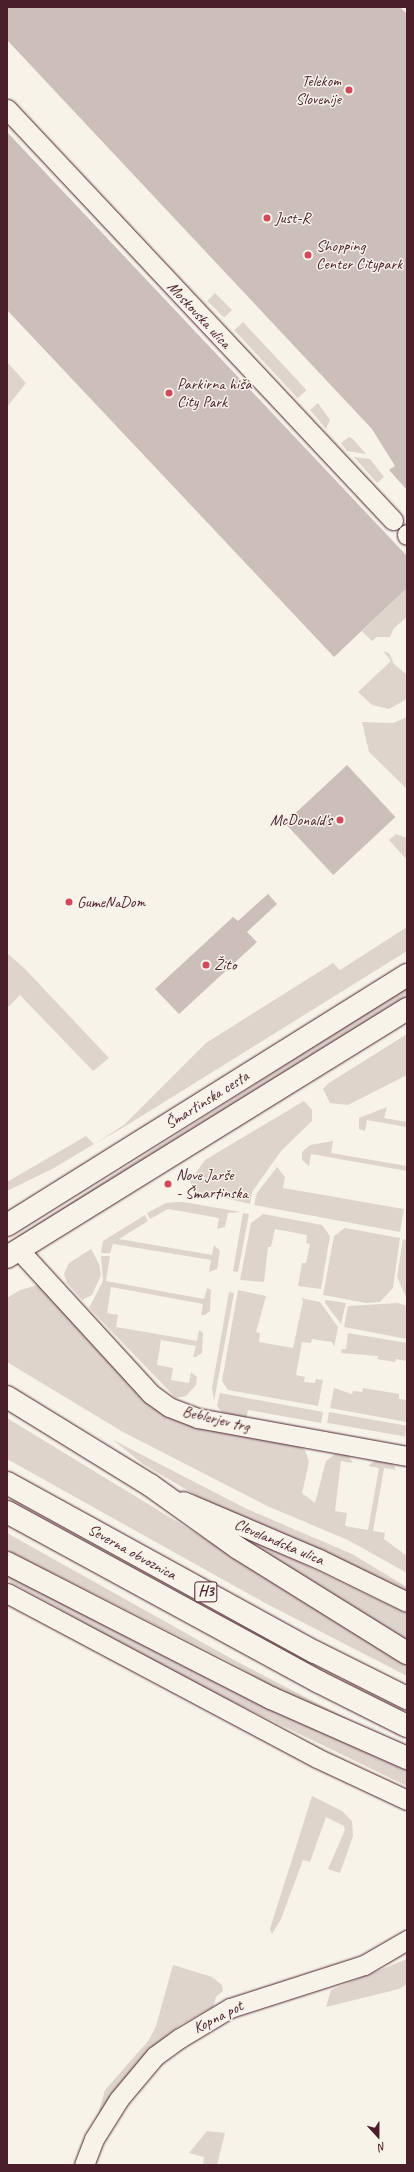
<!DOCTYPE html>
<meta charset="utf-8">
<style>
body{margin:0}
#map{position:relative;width:414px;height:2172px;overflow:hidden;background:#f7f3e8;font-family:Caveat,sans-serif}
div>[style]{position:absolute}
.green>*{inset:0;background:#ded4cc;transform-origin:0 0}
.building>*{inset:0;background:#ccbfb9;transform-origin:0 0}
.roads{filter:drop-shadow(0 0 1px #4a1f2b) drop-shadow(0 0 1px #4a1f2b)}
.minor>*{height:19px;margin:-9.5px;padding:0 9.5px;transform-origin:9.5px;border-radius:9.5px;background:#f7f3e8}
.major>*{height:22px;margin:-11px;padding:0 11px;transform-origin:11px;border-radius:11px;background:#f7f3e8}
.highway>*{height:22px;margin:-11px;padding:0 11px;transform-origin:11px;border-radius:11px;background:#f7f3e8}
.dots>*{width:11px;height:11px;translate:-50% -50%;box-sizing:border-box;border:2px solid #f7f3e8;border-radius:50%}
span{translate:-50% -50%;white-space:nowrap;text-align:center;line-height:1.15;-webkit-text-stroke:3px #f7f3e8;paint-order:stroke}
.shield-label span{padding:1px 3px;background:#f7f3e8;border:1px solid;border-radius:3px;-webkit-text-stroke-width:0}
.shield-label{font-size:15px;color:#4a1f2b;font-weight:700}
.poi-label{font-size:16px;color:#4a1f2b}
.right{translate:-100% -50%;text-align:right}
.left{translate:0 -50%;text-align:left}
.street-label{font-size:16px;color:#4a1f2b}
.frame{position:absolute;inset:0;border:8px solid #4a1f2b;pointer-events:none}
.north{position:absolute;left:358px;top:2116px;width:40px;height:40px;-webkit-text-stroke:3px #f7f3e8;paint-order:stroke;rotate:159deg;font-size:11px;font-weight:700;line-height:16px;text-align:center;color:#4a1f2b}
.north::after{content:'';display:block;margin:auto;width:14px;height:18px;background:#4a1f2b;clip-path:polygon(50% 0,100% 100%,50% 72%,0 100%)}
</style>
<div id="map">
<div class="green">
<div style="left:215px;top:293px;width:24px;height:11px;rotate:45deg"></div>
<div style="left:243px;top:322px;width:93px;height:12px;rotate:47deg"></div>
<div style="clip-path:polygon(7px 362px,26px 383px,7px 407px)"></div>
<div style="clip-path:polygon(318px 403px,330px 420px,326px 429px,310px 410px)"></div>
<div style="clip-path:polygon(349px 437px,353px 439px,366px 454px,347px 451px,341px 443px)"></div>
<div style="clip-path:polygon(354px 457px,370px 459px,384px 477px,377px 483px)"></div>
<div style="clip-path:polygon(407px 588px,407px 617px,394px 628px,390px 637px,377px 637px,372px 641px,362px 631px)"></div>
<div style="clip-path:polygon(383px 651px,389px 653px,394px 664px,407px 675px,407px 699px,389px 709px,372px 705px,358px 692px,391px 661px)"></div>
<div style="clip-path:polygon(407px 717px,407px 789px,369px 752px,362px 722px,393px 723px)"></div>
<div style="clip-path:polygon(396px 834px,407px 838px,407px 860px,389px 840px)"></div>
<div style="clip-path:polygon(407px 927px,407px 951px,124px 1127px,94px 1144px,54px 1168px,7px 1191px,7px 1182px,86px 1136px,94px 1144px,124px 1125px,206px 1043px,333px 963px,340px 970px)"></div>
<div style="clip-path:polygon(7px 953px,25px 969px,109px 1058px,93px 1071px,20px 995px,7px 1008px)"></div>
<div style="clip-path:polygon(407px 987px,407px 997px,7px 1247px,7px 1243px)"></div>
<div style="clip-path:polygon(407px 1034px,407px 1075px,348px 1105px,330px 1103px,323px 1089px,329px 1083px)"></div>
<div style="clip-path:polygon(304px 1101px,312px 1110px,312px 1121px,281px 1151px,252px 1192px,250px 1204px,194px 1191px,190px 1181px,205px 1160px)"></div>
<div style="clip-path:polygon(387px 1107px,384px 1118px,407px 1122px,407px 1127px,367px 1120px,365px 1131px,359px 1129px,359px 1118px)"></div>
<div style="clip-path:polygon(333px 1141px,331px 1153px,407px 1166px,407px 1171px,311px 1154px,309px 1166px,302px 1160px,302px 1152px,310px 1145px)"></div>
<div style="clip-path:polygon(277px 1167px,285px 1177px,283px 1188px,404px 1209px,400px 1232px,254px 1205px,257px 1193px)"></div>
<div style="clip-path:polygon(178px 1202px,183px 1202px,241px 1212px,228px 1213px,225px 1227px,217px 1229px,219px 1218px,168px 1209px,150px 1219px,147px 1213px,166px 1203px)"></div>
<div style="clip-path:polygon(243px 1213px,249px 1214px,238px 1272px,233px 1271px)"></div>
<div style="clip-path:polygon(263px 1214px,322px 1225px,330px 1236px,321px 1289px,298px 1286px,302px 1263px,306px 1263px,310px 1244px,306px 1243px,307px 1235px,275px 1229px,271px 1247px,268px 1247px,264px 1282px,240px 1280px,251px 1223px)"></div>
<div style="clip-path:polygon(145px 1215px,148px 1221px,119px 1239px,212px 1255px,214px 1245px,220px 1251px,217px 1269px,209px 1272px,211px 1260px,113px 1244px,110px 1253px,101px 1253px,103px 1241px)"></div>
<div style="clip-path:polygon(345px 1228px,400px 1238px,393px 1288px,380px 1302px,366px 1303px,323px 1295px,334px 1236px)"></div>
<div style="clip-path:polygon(403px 1239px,407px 1240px,407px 1299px,397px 1277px)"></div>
<div style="clip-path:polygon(91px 1249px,99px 1264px,101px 1275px,92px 1295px,82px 1300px,67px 1283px,64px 1274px,69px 1263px)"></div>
<div style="clip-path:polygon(101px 1256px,110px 1256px,106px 1281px,204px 1299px,207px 1288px,211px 1290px,210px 1311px,205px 1315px,201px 1315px,203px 1304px,111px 1287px,107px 1313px,118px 1315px,116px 1327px,197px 1341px,199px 1330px,203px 1333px,202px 1353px,196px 1357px,193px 1357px,196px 1346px,161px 1340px,157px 1365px,173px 1368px,171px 1380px,189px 1383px,191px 1372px,197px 1377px,196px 1385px,186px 1396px,176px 1398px,89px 1308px,103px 1281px)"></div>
<div style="clip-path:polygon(38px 1285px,148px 1401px,164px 1413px,204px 1429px,299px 1446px,305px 1450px,309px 1462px,302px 1493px,315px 1503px,326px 1461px,335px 1454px,348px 1455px,353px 1463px,341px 1461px,335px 1511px,347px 1513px,345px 1526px,368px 1530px,379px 1468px,368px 1466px,376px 1460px,393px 1463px,396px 1470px,384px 1468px,373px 1531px,385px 1533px,384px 1539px,407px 1556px,407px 1573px,348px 1540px,267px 1506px,123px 1432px,7px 1362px,7px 1298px,20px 1290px)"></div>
<div style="clip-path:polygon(238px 1290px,266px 1296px,256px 1332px,260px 1333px,259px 1342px,293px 1348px,303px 1301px,301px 1298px,320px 1302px,338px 1327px,334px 1347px,332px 1342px,312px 1339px,311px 1343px,302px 1342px,296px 1375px,305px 1377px,304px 1382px,315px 1383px,316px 1379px,323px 1380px,318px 1406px,228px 1390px,222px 1381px)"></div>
<div style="clip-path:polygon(229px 1292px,234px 1293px,214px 1401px,212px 1388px)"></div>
<div style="clip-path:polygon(325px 1300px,346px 1303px,341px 1324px,325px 1303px)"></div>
<div style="clip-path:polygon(398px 1303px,407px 1306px,407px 1339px,344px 1327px,348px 1306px)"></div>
<div style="clip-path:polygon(348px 1333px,407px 1343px,407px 1361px,396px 1359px,395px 1362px,377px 1359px,378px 1356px,341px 1353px,342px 1349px,346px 1349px)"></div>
<div style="clip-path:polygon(334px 1388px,352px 1394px,353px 1391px,362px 1392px,363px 1388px,399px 1394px,399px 1399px,407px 1400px,407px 1422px,330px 1408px)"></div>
<div style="clip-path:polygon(220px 1393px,323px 1412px,321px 1423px,248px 1410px,246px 1421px,222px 1412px,217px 1406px)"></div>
<div style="left:329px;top:1412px;width:79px;height:11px;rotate:10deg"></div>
<div style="clip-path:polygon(7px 1418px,407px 1662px,407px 1676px,265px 1603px,7px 1459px)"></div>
<div style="clip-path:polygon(113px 1440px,247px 1509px,352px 1554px,407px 1587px,407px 1594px,211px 1504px,143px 1464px)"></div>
<div style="clip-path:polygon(7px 1533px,232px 1659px,359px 1725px,359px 1727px,290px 1697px,230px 1662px,7px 1550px)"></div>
<div style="clip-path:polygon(251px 1539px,407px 1614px,407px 1643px,249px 1544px)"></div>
<div style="clip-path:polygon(7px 1572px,407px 1767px,407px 1786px,225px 1698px,223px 1699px,7px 1580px)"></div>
<div style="clip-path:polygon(312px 1796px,342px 1811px,352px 1821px,353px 1836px,340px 1873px,328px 1869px,345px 1830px,344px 1826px,326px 1817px,310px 1862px,303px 1860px,281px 1919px,272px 1934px,270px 1929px)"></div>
<div style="clip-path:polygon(407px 1959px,407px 1984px,399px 1989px,326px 2007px,331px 1990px)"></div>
<div style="clip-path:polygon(173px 1965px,212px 1977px,222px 1985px,223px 1991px,216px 1997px,213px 2007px,180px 2025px,147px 2052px,95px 2125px,105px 2090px,149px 2040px,156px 2026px)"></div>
<div style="clip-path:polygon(207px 2131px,225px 2133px,217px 2165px,203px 2165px,204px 2157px,189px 2153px)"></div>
</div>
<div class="building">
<div style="clip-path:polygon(7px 7px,400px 7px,407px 14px,407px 490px,389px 470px,395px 466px,372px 429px,7px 40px)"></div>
<div style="clip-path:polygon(7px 132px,407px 556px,407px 588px,334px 657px,7px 310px)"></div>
<div style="left:347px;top:765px;width:71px;height:85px;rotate:47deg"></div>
<div style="clip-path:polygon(268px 894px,277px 904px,247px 932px,257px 942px,179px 1014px,155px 989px,233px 917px,238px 921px)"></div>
</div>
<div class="roads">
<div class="minor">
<div style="left:7px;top:109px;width:564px;rotate:46.8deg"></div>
<div style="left:407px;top:534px;width:1px;rotate:90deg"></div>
<div style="left:19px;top:1250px;width:195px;rotate:47.5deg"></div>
<div style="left:151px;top:1394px;width:22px;rotate:36deg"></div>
<div style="left:169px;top:1407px;width:31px;rotate:21deg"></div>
<div style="left:198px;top:1418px;width:212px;rotate:10.3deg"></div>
<div style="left:183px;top:1501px;width:148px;rotate:23.1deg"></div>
<div style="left:319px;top:1559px;width:98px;rotate:26deg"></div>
<div style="left:7px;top:1593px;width:351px;rotate:28deg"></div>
<div style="left:317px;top:1758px;width:99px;rotate:25deg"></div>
<div style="left:84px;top:2165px;width:28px;rotate:-69deg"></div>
<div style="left:94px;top:2139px;width:47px;rotate:-58deg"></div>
<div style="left:119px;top:2099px;width:56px;rotate:-50.1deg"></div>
<div style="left:155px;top:2056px;width:31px;rotate:-36deg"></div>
<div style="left:180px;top:2038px;width:58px;rotate:-31deg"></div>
<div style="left:230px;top:2008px;width:141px;rotate:-17.8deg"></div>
<div style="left:364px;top:1965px;width:50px;rotate:-30.2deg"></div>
</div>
<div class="major">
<div style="left:7px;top:1225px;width:472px;rotate:-32deg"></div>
<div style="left:7px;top:1257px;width:471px;rotate:-31.8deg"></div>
<div style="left:7px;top:1397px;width:168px;rotate:31.6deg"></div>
</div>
<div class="highway">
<div style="left:7px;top:1483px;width:351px;rotate:28.8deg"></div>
<div style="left:315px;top:1652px;width:103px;rotate:26.6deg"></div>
<div style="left:150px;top:1485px;width:108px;rotate:35.6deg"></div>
<div style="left:238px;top:1548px;width:199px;rotate:31.9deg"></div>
<div style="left:7px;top:1512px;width:355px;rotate:28.6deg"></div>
<div style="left:319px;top:1682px;width:98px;rotate:26.6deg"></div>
<div style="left:7px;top:1563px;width:297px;rotate:27.1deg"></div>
<div style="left:271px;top:1698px;width:149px;rotate:23.8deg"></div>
</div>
</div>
<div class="dots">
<div style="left:349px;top:90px;background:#d1495b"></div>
<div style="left:267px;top:218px;background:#d1495b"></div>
<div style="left:308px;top:255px;background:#d1495b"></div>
<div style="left:169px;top:393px;background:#d1495b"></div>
<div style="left:340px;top:820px;background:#d1495b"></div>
<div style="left:69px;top:902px;background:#d1495b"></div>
<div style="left:206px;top:965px;background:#d1495b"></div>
<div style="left:168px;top:1184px;background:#d1495b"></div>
</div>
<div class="shield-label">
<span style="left:206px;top:1592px">H3</span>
</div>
<div class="poi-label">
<span class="right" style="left:341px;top:90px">Telekom<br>Slovenije</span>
<span class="left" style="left:275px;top:218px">Just-R</span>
<span class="left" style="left:316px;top:255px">Shopping<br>Center Citypark</span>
<span class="left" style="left:177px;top:393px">Parkirna hiša<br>City Park</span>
<span class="right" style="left:332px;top:820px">McDonald's</span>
<span class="left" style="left:77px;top:902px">GumeNaDom</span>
<span class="left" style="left:214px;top:965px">Žito</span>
<span class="left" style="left:176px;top:1184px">Nove Jarše<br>- Šmartinska</span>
</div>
<div class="street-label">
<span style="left:199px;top:315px;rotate:47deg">Moskovska ulica</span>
<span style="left:207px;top:1100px;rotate:-32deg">Šmartinska cesta</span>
<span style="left:216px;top:1419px;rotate:13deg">Beblerjev trg</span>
<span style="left:279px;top:1542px;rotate:23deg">Clevelandska ulica</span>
<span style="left:132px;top:1552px;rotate:29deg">Severna obvoznica</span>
<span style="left:218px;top:2017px;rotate:-27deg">Kopna pot</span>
</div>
<div class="frame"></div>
<div class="north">N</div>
</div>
